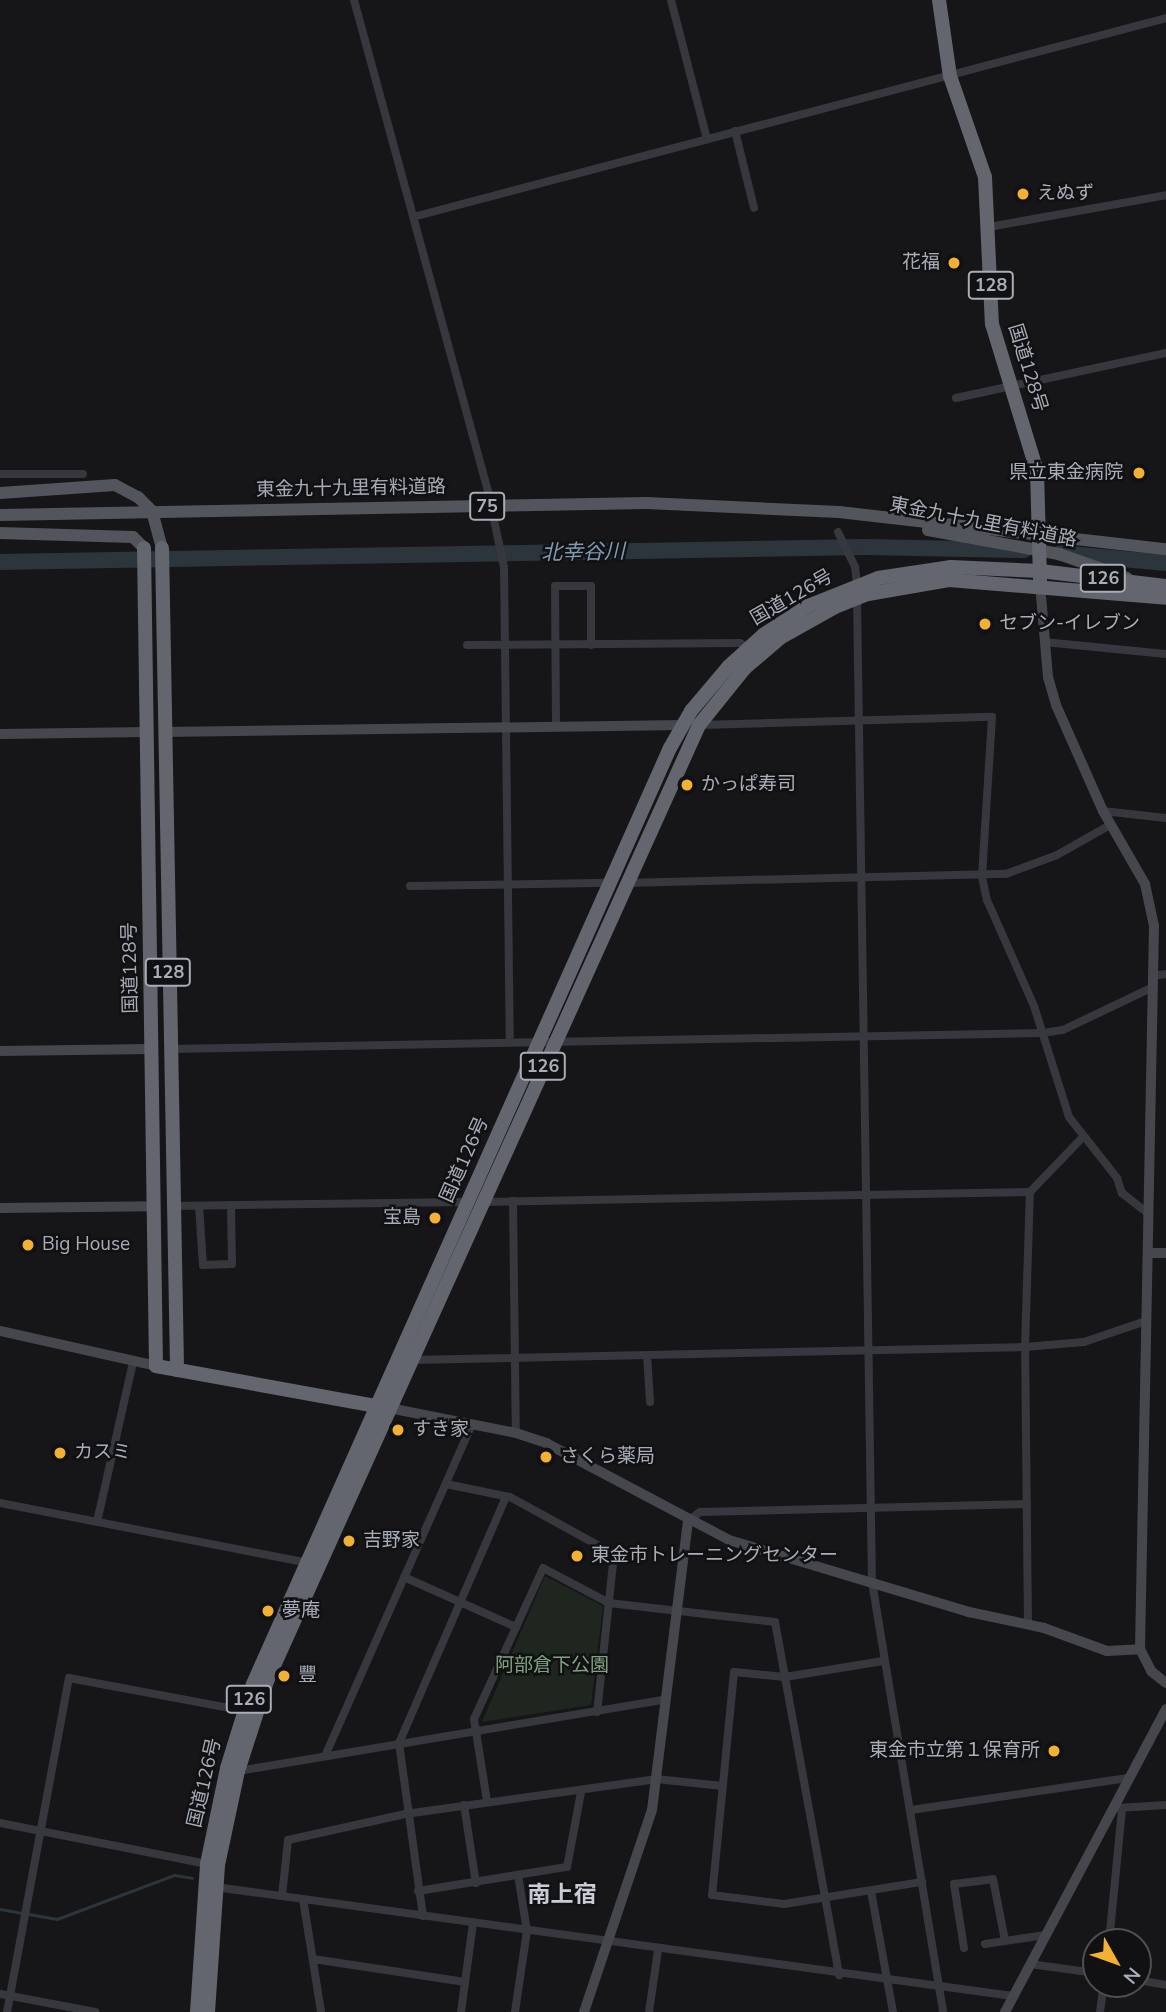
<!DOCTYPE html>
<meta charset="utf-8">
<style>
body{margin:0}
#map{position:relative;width:1166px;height:2012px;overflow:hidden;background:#161618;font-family:"Nunito Sans","Noto Sans JP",sans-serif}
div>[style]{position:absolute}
.green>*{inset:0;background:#1e261f}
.stream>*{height:2.5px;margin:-1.25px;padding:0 1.25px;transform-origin:1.25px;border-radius:1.25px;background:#2c353c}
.river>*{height:16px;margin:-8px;padding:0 8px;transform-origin:8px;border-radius:8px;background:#2c353c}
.street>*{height:8px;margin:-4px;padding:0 4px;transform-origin:4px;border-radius:4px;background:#37383d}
.secondary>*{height:10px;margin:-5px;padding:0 5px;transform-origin:5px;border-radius:5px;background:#45474d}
.primary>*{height:12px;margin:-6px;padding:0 6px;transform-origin:6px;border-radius:6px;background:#53555c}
.highway>*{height:14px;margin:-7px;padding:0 7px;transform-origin:7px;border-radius:7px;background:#63666e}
.dots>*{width:19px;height:19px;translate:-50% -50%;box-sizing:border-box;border:4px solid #111113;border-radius:50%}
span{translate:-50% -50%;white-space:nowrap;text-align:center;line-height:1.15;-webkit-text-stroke:5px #111113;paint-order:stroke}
.shield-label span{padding:2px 5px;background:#111113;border:2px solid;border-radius:5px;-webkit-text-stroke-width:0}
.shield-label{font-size:18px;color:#a8adb8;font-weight:700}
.poi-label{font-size:19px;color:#a8adb8}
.left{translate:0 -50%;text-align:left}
.right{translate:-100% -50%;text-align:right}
.street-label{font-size:19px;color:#a8adb8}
.park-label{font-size:19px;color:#7fa381}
.water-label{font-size:21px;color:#7f9bb3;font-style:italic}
.quarter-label{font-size:23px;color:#c9ccd4;font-weight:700}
.north{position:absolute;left:1082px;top:1928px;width:70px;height:70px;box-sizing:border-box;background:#111113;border:2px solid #4d4f55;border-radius:50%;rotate:130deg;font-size:19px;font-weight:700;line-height:28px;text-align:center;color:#a8adb8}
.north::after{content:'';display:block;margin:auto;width:24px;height:32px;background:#f2b134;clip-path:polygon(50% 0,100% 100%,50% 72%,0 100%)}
</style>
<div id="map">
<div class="green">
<div style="clip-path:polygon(545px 1576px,603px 1606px,591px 1705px,482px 1722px)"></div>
</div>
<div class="stream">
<div style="left:0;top:1909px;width:22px;rotate:10deg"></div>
<div style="left:29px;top:1914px;width:28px;rotate:10deg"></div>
<div style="left:57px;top:1919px;width:125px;rotate:-20.6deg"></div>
<div style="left:174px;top:1875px;width:18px;rotate:9deg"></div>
</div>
<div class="river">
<div style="left:1060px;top:553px;width:106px;rotate:5.4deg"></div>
<div style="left:0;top:562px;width:865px;rotate:-0.99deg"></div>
<div style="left:865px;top:547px;width:159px;rotate:1.1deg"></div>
</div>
<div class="street">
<div style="left:354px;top:0;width:509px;rotate:74.74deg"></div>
<div style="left:671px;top:0;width:144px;rotate:75.5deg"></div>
<div style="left:735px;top:131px;width:79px;rotate:76.1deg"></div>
<div style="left:413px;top:217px;width:779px;rotate:-14.8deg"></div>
<div style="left:989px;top:227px;width:180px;rotate:-10.2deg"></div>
<div style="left:956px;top:398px;width:215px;rotate:-12.1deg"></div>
<div style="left:0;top:474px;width:83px"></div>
<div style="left:493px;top:515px;width:53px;rotate:78.1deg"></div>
<div style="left:504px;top:567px;width:475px;rotate:89.3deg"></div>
<div style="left:838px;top:532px;width:39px;rotate:64deg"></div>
<div style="left:855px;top:567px;width:17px;rotate:83deg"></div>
<div style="left:857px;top:597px;width:985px;rotate:89.13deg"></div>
<div style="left:872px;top:1582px;width:436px;rotate:80.6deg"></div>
<div style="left:1044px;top:642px;width:123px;rotate:5.6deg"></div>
<div style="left:467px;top:645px;width:273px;rotate:-0.4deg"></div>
<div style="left:740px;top:643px;width:8px;rotate:30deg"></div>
<div style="left:700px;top:725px;width:292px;rotate:-1.6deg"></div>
<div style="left:992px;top:717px;width:160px;rotate:93.6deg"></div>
<div style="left:982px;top:877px;width:24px;rotate:78deg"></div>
<div style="left:987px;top:900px;width:116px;rotate:66.1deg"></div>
<div style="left:1034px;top:1006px;width:116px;rotate:72.5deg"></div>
<div style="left:1069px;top:1117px;width:78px;rotate:51.8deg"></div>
<div style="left:1117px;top:1178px;width:16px;rotate:72deg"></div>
<div style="left:1122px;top:1193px;width:33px;rotate:38deg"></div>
<div style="left:556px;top:726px;width:140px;rotate:-90.4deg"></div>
<div style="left:555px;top:586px;width:36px"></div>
<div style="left:591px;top:586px;width:59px;rotate:90deg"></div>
<div style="left:1103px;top:811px;width:63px;rotate:6.3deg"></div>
<div style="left:625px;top:883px;width:381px;rotate:-1.4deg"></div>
<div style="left:1006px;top:874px;width:54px;rotate:-20.4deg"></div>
<div style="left:1057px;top:855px;width:61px;rotate:-29.5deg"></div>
<div style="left:410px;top:886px;width:200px;rotate:-0.9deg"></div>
<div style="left:1153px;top:976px;width:13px;rotate:-9deg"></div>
<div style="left:169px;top:1049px;width:874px;rotate:-1.05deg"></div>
<div style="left:1043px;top:1033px;width:20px;rotate:-9deg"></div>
<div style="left:1063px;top:1030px;width:100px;rotate:-25.5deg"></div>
<div style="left:513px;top:1201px;width:232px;rotate:89.3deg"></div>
<div style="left:482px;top:1202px;width:548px;rotate:-1.05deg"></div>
<div style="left:173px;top:1206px;width:293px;rotate:-0.8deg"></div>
<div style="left:199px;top:1206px;width:59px;rotate:86.1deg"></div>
<div style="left:203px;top:1265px;width:29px;rotate:-2deg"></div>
<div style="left:232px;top:1264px;width:59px;rotate:-91deg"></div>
<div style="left:647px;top:1355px;width:47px;rotate:86.3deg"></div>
<div style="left:410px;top:1360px;width:615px;rotate:-1.21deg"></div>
<div style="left:1025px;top:1347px;width:59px;rotate:-4.8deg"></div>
<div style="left:1084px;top:1342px;width:65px;rotate:-18.7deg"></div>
<div style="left:446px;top:1484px;width:65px;rotate:11.5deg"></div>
<div style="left:510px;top:1497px;width:119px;rotate:28.7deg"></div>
<div style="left:614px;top:1554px;width:159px;rotate:96.1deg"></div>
<div style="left:0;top:1503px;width:314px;rotate:11deg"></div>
<div style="left:688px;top:1521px;width:15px;rotate:-37deg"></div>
<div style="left:700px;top:1512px;width:327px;rotate:-1.4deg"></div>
<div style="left:97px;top:1522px;width:164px;rotate:-77.3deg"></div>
<div style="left:404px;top:1577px;width:123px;rotate:24.1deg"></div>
<div style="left:1028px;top:1624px;width:277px;rotate:-90.6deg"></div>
<div style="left:1025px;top:1347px;width:155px;rotate:-88.2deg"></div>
<div style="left:1030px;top:1192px;width:76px;rotate:-46.1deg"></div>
<div style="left:883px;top:1661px;width:99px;rotate:170.7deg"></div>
<div style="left:785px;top:1677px;width:51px;rotate:-174.4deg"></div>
<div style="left:734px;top:1672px;width:224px;rotate:95.6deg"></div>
<div style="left:712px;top:1895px;width:73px;rotate:7.1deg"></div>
<div style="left:784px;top:1904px;width:140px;rotate:-9.1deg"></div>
<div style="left:325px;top:1756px;width:363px;rotate:-66.1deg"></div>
<div style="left:238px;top:1771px;width:434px;rotate:-9.5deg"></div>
<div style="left:487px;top:1801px;width:83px;rotate:-99deg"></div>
<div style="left:474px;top:1719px;width:166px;rotate:-65.4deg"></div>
<div style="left:543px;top:1568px;width:75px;rotate:27.9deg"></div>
<div style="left:609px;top:1603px;width:167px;rotate:6.5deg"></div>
<div style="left:775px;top:1622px;width:359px;rotate:79.7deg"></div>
<div style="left:464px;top:1805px;width:79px;rotate:81.3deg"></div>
<div style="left:1117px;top:1808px;width:49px;rotate:-3.5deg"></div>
<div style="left:911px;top:1810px;width:219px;rotate:-8.4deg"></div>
<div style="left:0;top:1823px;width:211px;rotate:11.2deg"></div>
<div style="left:215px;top:1887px;width:805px;rotate:7.78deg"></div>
<div style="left:418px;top:1891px;width:151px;rotate:-9.2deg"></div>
<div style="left:567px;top:1867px;width:76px;rotate:-79.4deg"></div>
<div style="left:871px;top:1891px;width:123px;rotate:79.7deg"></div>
<div style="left:282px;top:1896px;width:56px;rotate:-83.9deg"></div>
<div style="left:288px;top:1840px;width:120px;rotate:-12.5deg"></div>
<div style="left:405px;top:1814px;width:253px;rotate:-7.9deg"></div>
<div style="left:656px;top:1779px;width:67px;rotate:6deg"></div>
<div style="left:303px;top:1899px;width:114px;rotate:80.9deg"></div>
<div style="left:423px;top:1916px;width:175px;rotate:-97.9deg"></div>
<div style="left:399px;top:1743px;width:268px;rotate:-66.5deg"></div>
<div style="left:1109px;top:1942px;width:133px;rotate:-84.4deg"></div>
<div style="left:985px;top:1944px;width:61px;rotate:-8.5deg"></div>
<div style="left:964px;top:1948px;width:65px;rotate:-98.9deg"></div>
<div style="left:954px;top:1884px;width:39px;rotate:-7deg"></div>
<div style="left:993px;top:1879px;width:63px;rotate:79deg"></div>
<div style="left:313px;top:1959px;width:154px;rotate:8.6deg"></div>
<div style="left:1030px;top:1964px;width:67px;rotate:7.8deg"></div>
<div style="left:1138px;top:1980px;width:28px;rotate:10deg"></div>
<div style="left:0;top:1994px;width:97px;rotate:10.7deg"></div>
<div style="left:7px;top:2012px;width:340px;rotate:-79.5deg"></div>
<div style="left:69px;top:1678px;width:179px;rotate:10.6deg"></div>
<div style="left:461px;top:2012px;width:90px;rotate:-82.3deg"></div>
<div style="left:515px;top:2012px;width:82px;rotate:-81.6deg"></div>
<div style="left:527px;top:1931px;width:57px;rotate:-99.1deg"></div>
<div style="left:649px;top:2012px;width:63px;rotate:-81.7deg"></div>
<div style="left:1100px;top:2012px;width:28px;rotate:-82deg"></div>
</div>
<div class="secondary">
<div style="left:1040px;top:584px;width:93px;rotate:85.1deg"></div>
<div style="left:1048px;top:677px;width:29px;rotate:74deg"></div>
<div style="left:1056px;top:705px;width:116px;rotate:66.1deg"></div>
<div style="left:1103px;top:811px;width:84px;rotate:60.1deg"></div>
<div style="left:1145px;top:884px;width:43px;rotate:77.9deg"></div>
<div style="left:1154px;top:926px;width:723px;rotate:91.11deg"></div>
<div style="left:1140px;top:1649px;width:25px;rotate:63deg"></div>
<div style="left:1151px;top:1671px;width:19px;rotate:39deg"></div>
<div style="left:164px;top:732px;width:519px;rotate:-0.77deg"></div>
<div style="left:0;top:734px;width:148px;rotate:-0.8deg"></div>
<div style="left:0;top:1051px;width:151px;rotate:-0.8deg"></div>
<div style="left:0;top:1208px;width:153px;rotate:-0.7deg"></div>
<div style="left:1148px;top:1253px;width:18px"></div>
<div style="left:0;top:1331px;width:160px;rotate:12.6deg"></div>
<div style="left:389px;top:1408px;width:129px;rotate:11.1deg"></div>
<div style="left:516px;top:1433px;width:32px;rotate:18deg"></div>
<div style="left:546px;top:1443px;width:207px;rotate:27.9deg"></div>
<div style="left:729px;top:1540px;width:251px;rotate:16.7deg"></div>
<div style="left:969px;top:1612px;width:77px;rotate:12deg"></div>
<div style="left:1044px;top:1628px;width:67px;rotate:20.1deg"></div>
<div style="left:1107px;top:1651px;width:33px;rotate:-3deg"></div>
<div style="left:584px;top:2012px;width:213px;rotate:-71.4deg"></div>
<div style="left:652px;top:1810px;width:291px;rotate:-82.9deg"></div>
<div style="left:1005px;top:2012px;width:343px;rotate:-62deg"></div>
</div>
<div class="primary">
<div style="left:0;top:493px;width:115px;rotate:-4deg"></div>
<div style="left:115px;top:485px;width:26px;rotate:28deg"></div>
<div style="left:138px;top:497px;width:20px;rotate:45deg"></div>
<div style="left:152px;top:511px;width:38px;rotate:75deg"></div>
<div style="left:0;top:515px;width:647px;rotate:-1.06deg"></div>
<div style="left:647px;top:503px;width:192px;rotate:2.7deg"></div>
<div style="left:839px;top:512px;width:329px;rotate:6.5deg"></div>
<div style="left:928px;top:530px;width:133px;rotate:10.4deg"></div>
<div style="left:1059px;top:554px;width:72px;rotate:19.4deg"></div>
<div style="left:0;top:533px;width:133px;rotate:1.7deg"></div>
<div style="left:133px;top:537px;width:16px;rotate:45deg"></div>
</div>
<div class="highway">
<div style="left:939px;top:0;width:77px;rotate:81.8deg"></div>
<div style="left:950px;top:76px;width:107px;rotate:70.9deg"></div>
<div style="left:985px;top:177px;width:147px;rotate:87.3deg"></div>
<div style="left:992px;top:324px;width:154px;rotate:73deg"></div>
<div style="left:1037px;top:471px;width:109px;rotate:88.4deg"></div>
<div style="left:144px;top:548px;width:818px;rotate:89.16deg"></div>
<div style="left:156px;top:1366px;width:234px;rotate:10.3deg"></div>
<div style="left:162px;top:548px;width:822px;rotate:88.95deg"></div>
<div style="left:197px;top:2012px;width:148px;rotate:-86.1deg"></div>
<div style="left:207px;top:1864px;width:98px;rotate:-78.2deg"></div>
<div style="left:227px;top:1768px;width:88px;rotate:-72.8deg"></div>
<div style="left:253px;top:1684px;width:1025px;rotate:-65.99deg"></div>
<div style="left:670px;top:748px;width:43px;rotate:-60.4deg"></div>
<div style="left:691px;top:711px;width:57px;rotate:-49.9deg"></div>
<div style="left:728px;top:667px;width:47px;rotate:-42.4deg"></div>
<div style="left:763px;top:635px;width:54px;rotate:-32.8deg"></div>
<div style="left:808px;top:606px;width:75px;rotate:-21.8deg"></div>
<div style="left:878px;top:578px;width:74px;rotate:-8.6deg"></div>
<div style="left:951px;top:567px;width:89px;rotate:2.6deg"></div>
<div style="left:1040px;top:571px;width:127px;rotate:6.8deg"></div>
<div style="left:208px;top:2012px;width:147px;rotate:-86.1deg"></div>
<div style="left:218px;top:1865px;width:96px;rotate:-78deg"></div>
<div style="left:238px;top:1771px;width:95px;rotate:-72.1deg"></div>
<div style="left:267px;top:1681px;width:1049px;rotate:-65.68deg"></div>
<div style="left:699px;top:725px;width:73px;rotate:-51.1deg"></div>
<div style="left:745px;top:668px;width:46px;rotate:-40.6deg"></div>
<div style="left:780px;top:638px;width:63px;rotate:-29.4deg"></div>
<div style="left:835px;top:607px;width:35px;rotate:-22deg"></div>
<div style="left:868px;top:594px;width:82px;rotate:-9.8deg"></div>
<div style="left:949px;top:580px;width:218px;rotate:4.7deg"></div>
</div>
<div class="dots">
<div style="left:1023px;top:194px;background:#f2b134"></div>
<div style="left:954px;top:263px;background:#f2b134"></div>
<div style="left:1139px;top:473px;background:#f2b134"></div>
<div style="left:985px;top:624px;background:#f2b134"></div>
<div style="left:687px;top:785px;background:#f2b134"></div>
<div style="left:435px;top:1218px;background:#f2b134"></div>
<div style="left:28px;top:1245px;background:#f2b134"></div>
<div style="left:398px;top:1430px;background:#f2b134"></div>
<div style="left:60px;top:1453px;background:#f2b134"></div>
<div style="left:546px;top:1457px;background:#f2b134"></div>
<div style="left:349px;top:1541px;background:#f2b134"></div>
<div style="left:577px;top:1556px;background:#f2b134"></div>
<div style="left:268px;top:1611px;background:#f2b134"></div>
<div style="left:284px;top:1676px;background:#f2b134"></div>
<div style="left:1054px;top:1751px;background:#f2b134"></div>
</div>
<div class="shield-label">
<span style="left:991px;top:285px">128</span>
<span style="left:487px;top:506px">75</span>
<span style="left:1103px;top:578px">126</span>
<span style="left:168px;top:972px">128</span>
<span style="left:543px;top:1066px">126</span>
<span style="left:249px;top:1699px">126</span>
</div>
<div class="poi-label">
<span class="left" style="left:1037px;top:194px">えぬず</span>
<span class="right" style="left:940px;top:263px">花福</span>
<span class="right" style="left:1123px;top:473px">県立東金病院</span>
<span class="left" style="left:999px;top:624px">セブン-イレブン</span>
<span class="left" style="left:701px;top:785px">かっぱ寿司</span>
<span class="right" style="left:421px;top:1218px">宝島</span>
<span class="left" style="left:42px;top:1245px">Big House</span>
<span class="left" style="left:412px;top:1430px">すき家</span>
<span class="left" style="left:74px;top:1453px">カスミ</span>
<span class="left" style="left:560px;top:1457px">さくら薬局</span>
<span class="left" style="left:363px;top:1541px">吉野家</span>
<span class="left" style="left:591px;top:1556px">東金市トレーニングセンター</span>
<span class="left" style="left:282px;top:1611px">夢庵</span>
<span class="left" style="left:298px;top:1676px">豐</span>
<span class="right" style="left:1040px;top:1751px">東金市立第１保育所</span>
</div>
<div class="street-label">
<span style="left:1027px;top:368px;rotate:73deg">国道128号</span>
<span style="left:351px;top:489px;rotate:-1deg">東金九十九里有料道路</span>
<span style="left:983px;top:523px;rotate:11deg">東金九十九里有料道路</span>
<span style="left:792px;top:598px;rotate:-30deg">国道126号</span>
<span style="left:131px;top:968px;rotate:-91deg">国道128号</span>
<span style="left:465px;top:1160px;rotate:-66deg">国道126号</span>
<span style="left:205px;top:1783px;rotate:-77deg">国道126号</span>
</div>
<div class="park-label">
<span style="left:552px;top:1666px">阿部倉下公園</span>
</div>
<div class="water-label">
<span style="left:583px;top:552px;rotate:-1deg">北幸谷川</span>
</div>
<div class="quarter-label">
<span style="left:562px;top:1895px">南上宿</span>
</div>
<div class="north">N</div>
</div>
